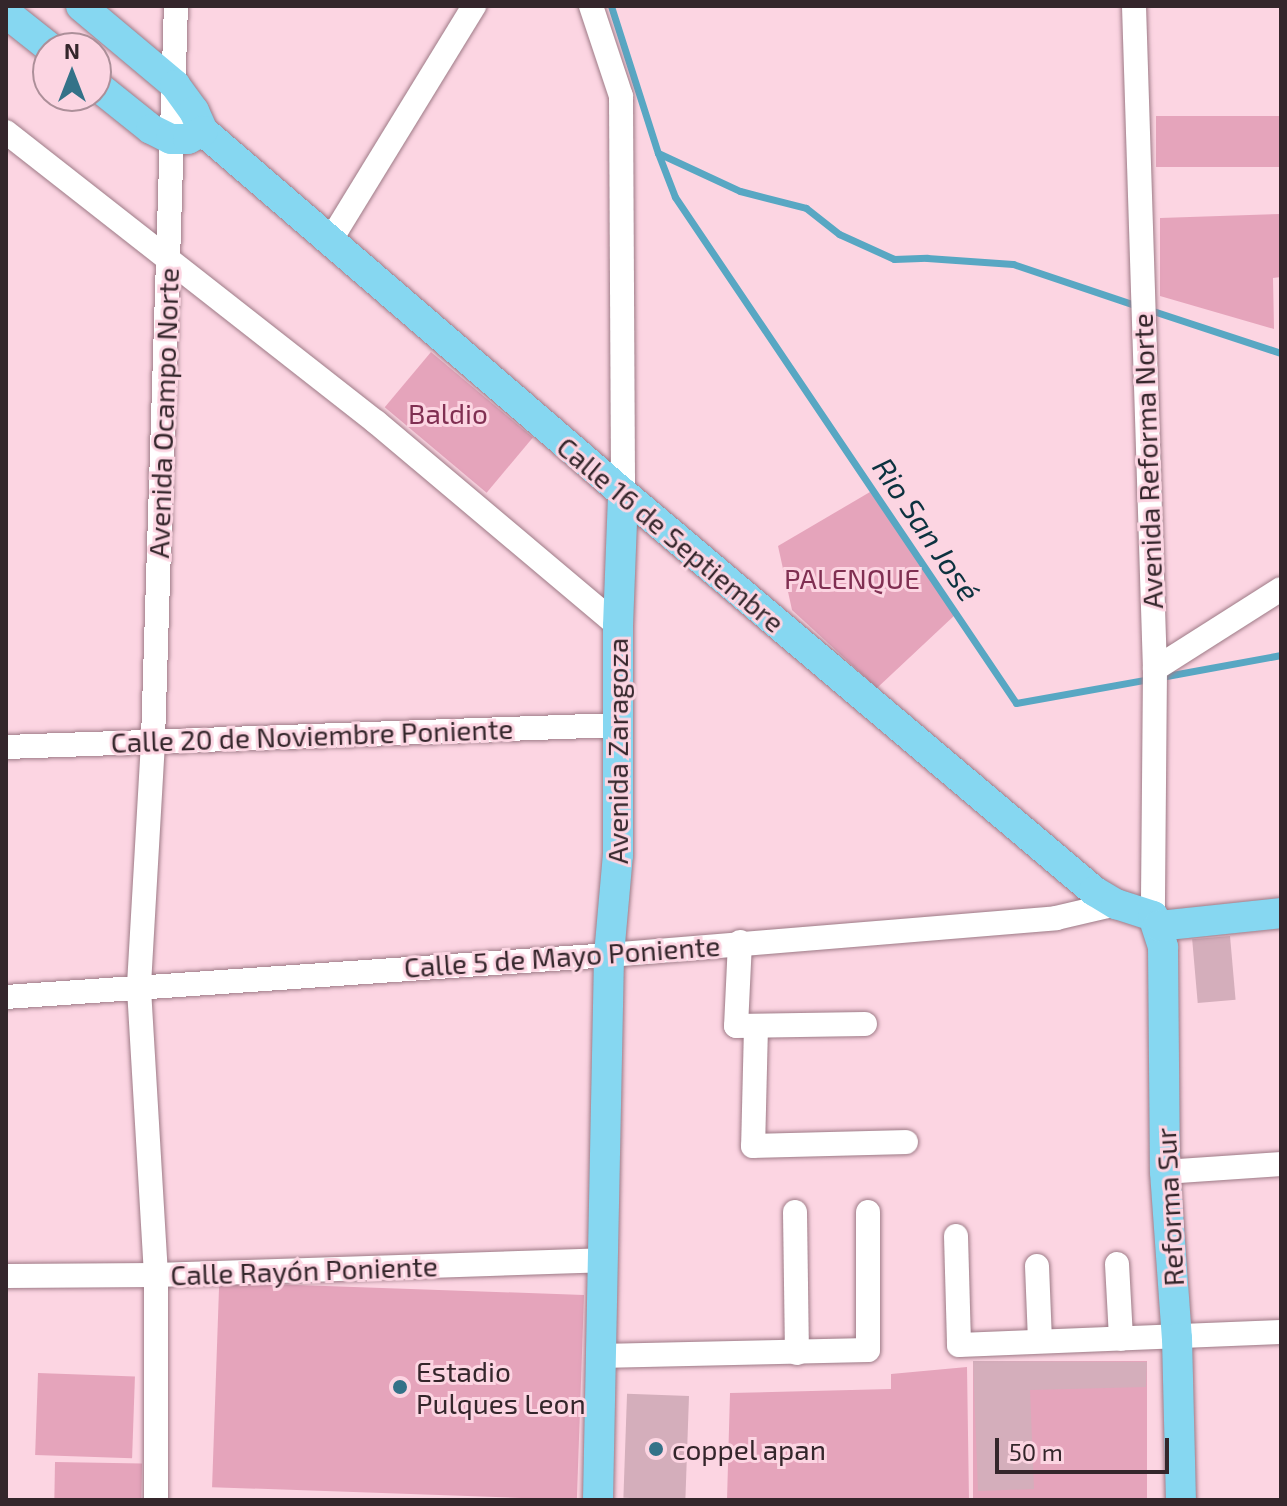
<!DOCTYPE html>
<meta charset="utf-8">
<style>
body{margin:0}
#map{position:relative;width:1287px;height:1506px;overflow:hidden;background:#fcd5e2;font-family:"Exo 2",sans-serif}
div>[style]{position:absolute}
.green>*{inset:0;background:#e5a4bb;transform-origin:0 0}
.stream>*{height:7px;margin:-3.5px;padding:0 3.5px;transform-origin:3.5px;border-radius:3.5px;background:#58a7c3}
.building>*{inset:0;background:#d4aebb;transform-origin:0 0}
.roads{filter:drop-shadow(0 0 2px #9d7a86) drop-shadow(0 0 2px #9d7a86)}
.minor>*{height:24px;margin:-12px;padding:0 12px;transform-origin:12px;border-radius:12px;background:#fff}
.major>*{height:30px;margin:-15px;padding:0 15px;transform-origin:15px;border-radius:15px;background:#86d7f1}
.dots>*{width:22px;height:22px;translate:-50% -50%;box-sizing:border-box;border:4px solid #fcd5e2;border-radius:50%}
span{translate:-50% -50%;white-space:nowrap;text-align:center;line-height:1.15;-webkit-text-stroke:6px #fcd5e2;paint-order:stroke}
.street-label{font-size:28px;color:#34262b}
.park-label{font-size:28px;color:#802f52}
.poi-label{font-size:28px;color:#34262b}
.left{translate:0 -50%;text-align:left}
.water-label{font-size:30px;color:#0c323f;font-style:italic}
.frame{position:absolute;inset:0;border:8px solid #34262b;pointer-events:none}
.north{position:absolute;left:32px;top:32px;width:80px;height:80px;box-sizing:border-box;background:#fcd5e2;border:2px solid #ac8f99;border-radius:50%;rotate:0deg;font-size:22px;font-weight:700;line-height:32px;text-align:center;color:#34262b}
.north::after{content:'';display:block;margin:auto;width:28px;height:36px;background:#347288;clip-path:polygon(50% 0,100% 100%,50% 72%,0 100%)}
.scale{position:absolute;left:995px;top:1438px;width:174px;height:36px;box-sizing:border-box;border:4px solid #34262b;border-top:0;padding-left:10px;font-size:24px;line-height:28px;white-space:nowrap;color:#34262b;-webkit-text-stroke:6px #fcd5e2;paint-order:stroke}
</style>
<div id="map">
<div class="green">
<div style="left:1281px;top:116px;width:51px;height:125px;rotate:90deg"></div>
<div style="clip-path:polygon(1281px 214px,1281px 277px,1273px 278px,1274px 329px,1160px 296px,1160px 218px)"></div>
<div style="left:431px;top:352px;width:133px;height:72px;rotate:40deg"></div>
<div style="clip-path:polygon(870px 492px,956px 614px,877px 688px,792px 610px,778px 546px)"></div>
<div style="left:584px;top:1295px;width:205px;height:365px;rotate:92deg"></div>
<div style="left:973px;top:1361px;width:174px;height:139px"></div>
<div style="clip-path:polygon(967px 1367px,969px 1500px,727px 1500px,730px 1393px,891px 1389px,891px 1374px)"></div>
<div style="left:38px;top:1373px;width:97px;height:82px;rotate:2deg"></div>
<div style="left:55px;top:1462px;width:87px;height:38px;rotate:1deg"></div>
</div>
<div class="stream">
<div style="left:611px;top:6px;width:154px;rotate:72.3deg"></div>
<div style="left:658px;top:153px;width:90px;rotate:24.9deg"></div>
<div style="left:740px;top:191px;width:68px;rotate:14.4deg"></div>
<div style="left:806px;top:208px;width:42px;rotate:38.2deg"></div>
<div style="left:839px;top:234px;width:60px;rotate:24.4deg"></div>
<div style="left:894px;top:259px;width:33px;rotate:-2deg"></div>
<div style="left:927px;top:258px;width:86px;rotate:4deg"></div>
<div style="left:1013px;top:264px;width:132px;rotate:18.6deg"></div>
<div style="left:658px;top:153px;width:47px;rotate:68.9deg"></div>
<div style="left:675px;top:197px;width:610px;rotate:56.02deg"></div>
<div style="left:1016px;top:703px;width:135px;rotate:-10.2deg"></div>
<div style="left:1150px;top:310px;width:138px;rotate:18.2deg"></div>
<div style="left:1161px;top:677px;width:122px;rotate:-10.4deg"></div>
</div>
<div class="building">
<div style="left:1230px;top:936px;width:64px;height:38px;rotate:85deg"></div>
<div style="clip-path:polygon(973px 1361px,1147px 1362px,1146px 1387px,1030px 1390px,1034px 1489px,978px 1491px)"></div>
<div style="left:689px;top:1396px;width:104px;height:62px;rotate:92deg"></div>
</div>
<div class="roads">
<div class="minor">
<div style="left:591px;top:6px;width:95px;rotate:71.6deg"></div>
<div style="left:621px;top:96px;width:397px;rotate:89.7deg"></div>
<div style="left:1134px;top:6px;width:663px;rotate:88.19deg"></div>
<div style="left:1155px;top:669px;width:247px;rotate:90.5deg"></div>
<div style="left:6px;top:132px;width:470px;rotate:38.1deg"></div>
<div style="left:376px;top:422px;width:317px;rotate:40.1deg"></div>
<div style="left:330px;top:241px;width:276px;rotate:-58.5deg"></div>
<div style="left:1155px;top:669px;width:149px;rotate:-32.4deg"></div>
<div style="left:6px;top:747px;width:612px;rotate:-2.06deg"></div>
<div style="left:740px;top:942px;width:84px;rotate:92.7deg"></div>
<div style="left:736px;top:1026px;width:129px;rotate:-0.9deg"></div>
<div style="left:6px;top:997px;width:604px;rotate:-3.98deg"></div>
<div style="left:609px;top:955px;width:449px;rotate:-4.7deg"></div>
<div style="left:1056px;top:918px;width:62px;rotate:-13.1deg"></div>
<div style="left:756px;top:1027px;width:119px;rotate:91.4deg"></div>
<div style="left:753px;top:1146px;width:153px;rotate:-1.5deg"></div>
<div style="left:1165px;top:1172px;width:116px;rotate:-3.9deg"></div>
<div style="left:795px;top:1212px;width:141px;rotate:89.2deg"></div>
<div style="left:956px;top:1236px;width:109px;rotate:88.4deg"></div>
<div style="left:959px;top:1345px;width:322px;rotate:-2.3deg"></div>
<div style="left:1117px;top:1264px;width:75px;rotate:86.9deg"></div>
<div style="left:1037px;top:1266px;width:75px;rotate:87.7deg"></div>
<div style="left:6px;top:1276px;width:150px;rotate:-0.4deg"></div>
<div style="left:156px;top:1275px;width:447px;rotate:-1.9deg"></div>
<div style="left:600px;top:1356px;width:268px;rotate:-1.3deg"></div>
<div style="left:868px;top:1350px;width:138px;rotate:-90deg"></div>
<div style="left:156px;top:1500px;width:225px;rotate:-90deg"></div>
<div style="left:156px;top:1275px;width:290px;rotate:-93.4deg"></div>
<div style="left:139px;top:985px;width:245px;rotate:-86.7deg"></div>
<div style="left:153px;top:740px;width:734px;rotate:-88.21deg"></div>
</div>
<div class="major">
<div style="left:81px;top:6px;width:123px;rotate:40deg"></div>
<div style="left:175px;top:85px;width:32px;rotate:54deg"></div>
<div style="left:194px;top:111px;width:22px;rotate:66deg"></div>
<div style="left:203px;top:131px;width:554px;rotate:40.76deg"></div>
<div style="left:623px;top:493px;width:617px;rotate:40.2deg"></div>
<div style="left:1094px;top:891px;width:26px;rotate:31deg"></div>
<div style="left:1116px;top:904px;width:39px;rotate:18deg"></div>
<div style="left:1153px;top:916px;width:33px;rotate:72deg"></div>
<div style="left:1163px;top:947px;width:225px;rotate:89.5deg"></div>
<div style="left:1165px;top:1172px;width:166px;rotate:85.9deg"></div>
<div style="left:1177px;top:1338px;width:162px;rotate:88.6deg"></div>
<div style="left:6px;top:13px;width:56px;rotate:38.5deg"></div>
<div style="left:96px;top:85px;width:70px;rotate:38.7deg"></div>
<div style="left:151px;top:129px;width:22px;rotate:27deg"></div>
<div style="left:171px;top:139px;width:17px"></div>
<div style="left:188px;top:139px;width:17px;rotate:-28deg"></div>
<div style="left:1158px;top:926px;width:124px;rotate:-6deg"></div>
<div style="left:598px;top:1500px;width:545px;rotate:-88.84deg"></div>
<div style="left:609px;top:955px;width:100px;rotate:-84.9deg"></div>
<div style="left:618px;top:855px;width:229px;rotate:-90deg"></div>
<div style="left:618px;top:626px;width:133px;rotate:-87.8deg"></div>
</div>
</div>
<div class="dots">
<div style="left:400px;top:1387px;background:#347288"></div>
<div style="left:656px;top:1449px;background:#347288"></div>
</div>
<div class="street-label">
<span style="left:163px;top:413px;rotate:-88deg">Avenida Ocampo Norte</span>
<span style="left:1147px;top:461px;rotate:-92deg">Avenida Reforma Norte</span>
<span style="left:671px;top:534px;rotate:40deg">Calle 16 de Septiembre</span>
<span style="left:312px;top:735px;rotate:-2deg">Calle 20 de Noviembre Poniente</span>
<span style="left:617px;top:751px;rotate:-90deg">Avenida Zaragoza</span>
<span style="left:562px;top:956px;rotate:-4deg">Calle 5 de Mayo Poniente</span>
<span style="left:1169px;top:1207px;rotate:-93deg">Reforma Sur</span>
<span style="left:304px;top:1270px;rotate:-2deg">Calle Rayón Poniente</span>
</div>
<div class="park-label">
<span style="left:448px;top:413px">Baldio</span>
<span style="left:852px;top:578px">PALENQUE</span>
</div>
<div class="poi-label">
<span class="left" style="left:416px;top:1387px">Estadio<br>Pulques Leon</span>
<span class="left" style="left:672px;top:1449px">coppel apan</span>
</div>
<div class="water-label">
<span style="left:927px;top:529px;rotate:56deg">Rio San José</span>
</div>
<div class="frame"></div>
<div class="north">N</div>
<div class="scale">50 m</div>
</div>
